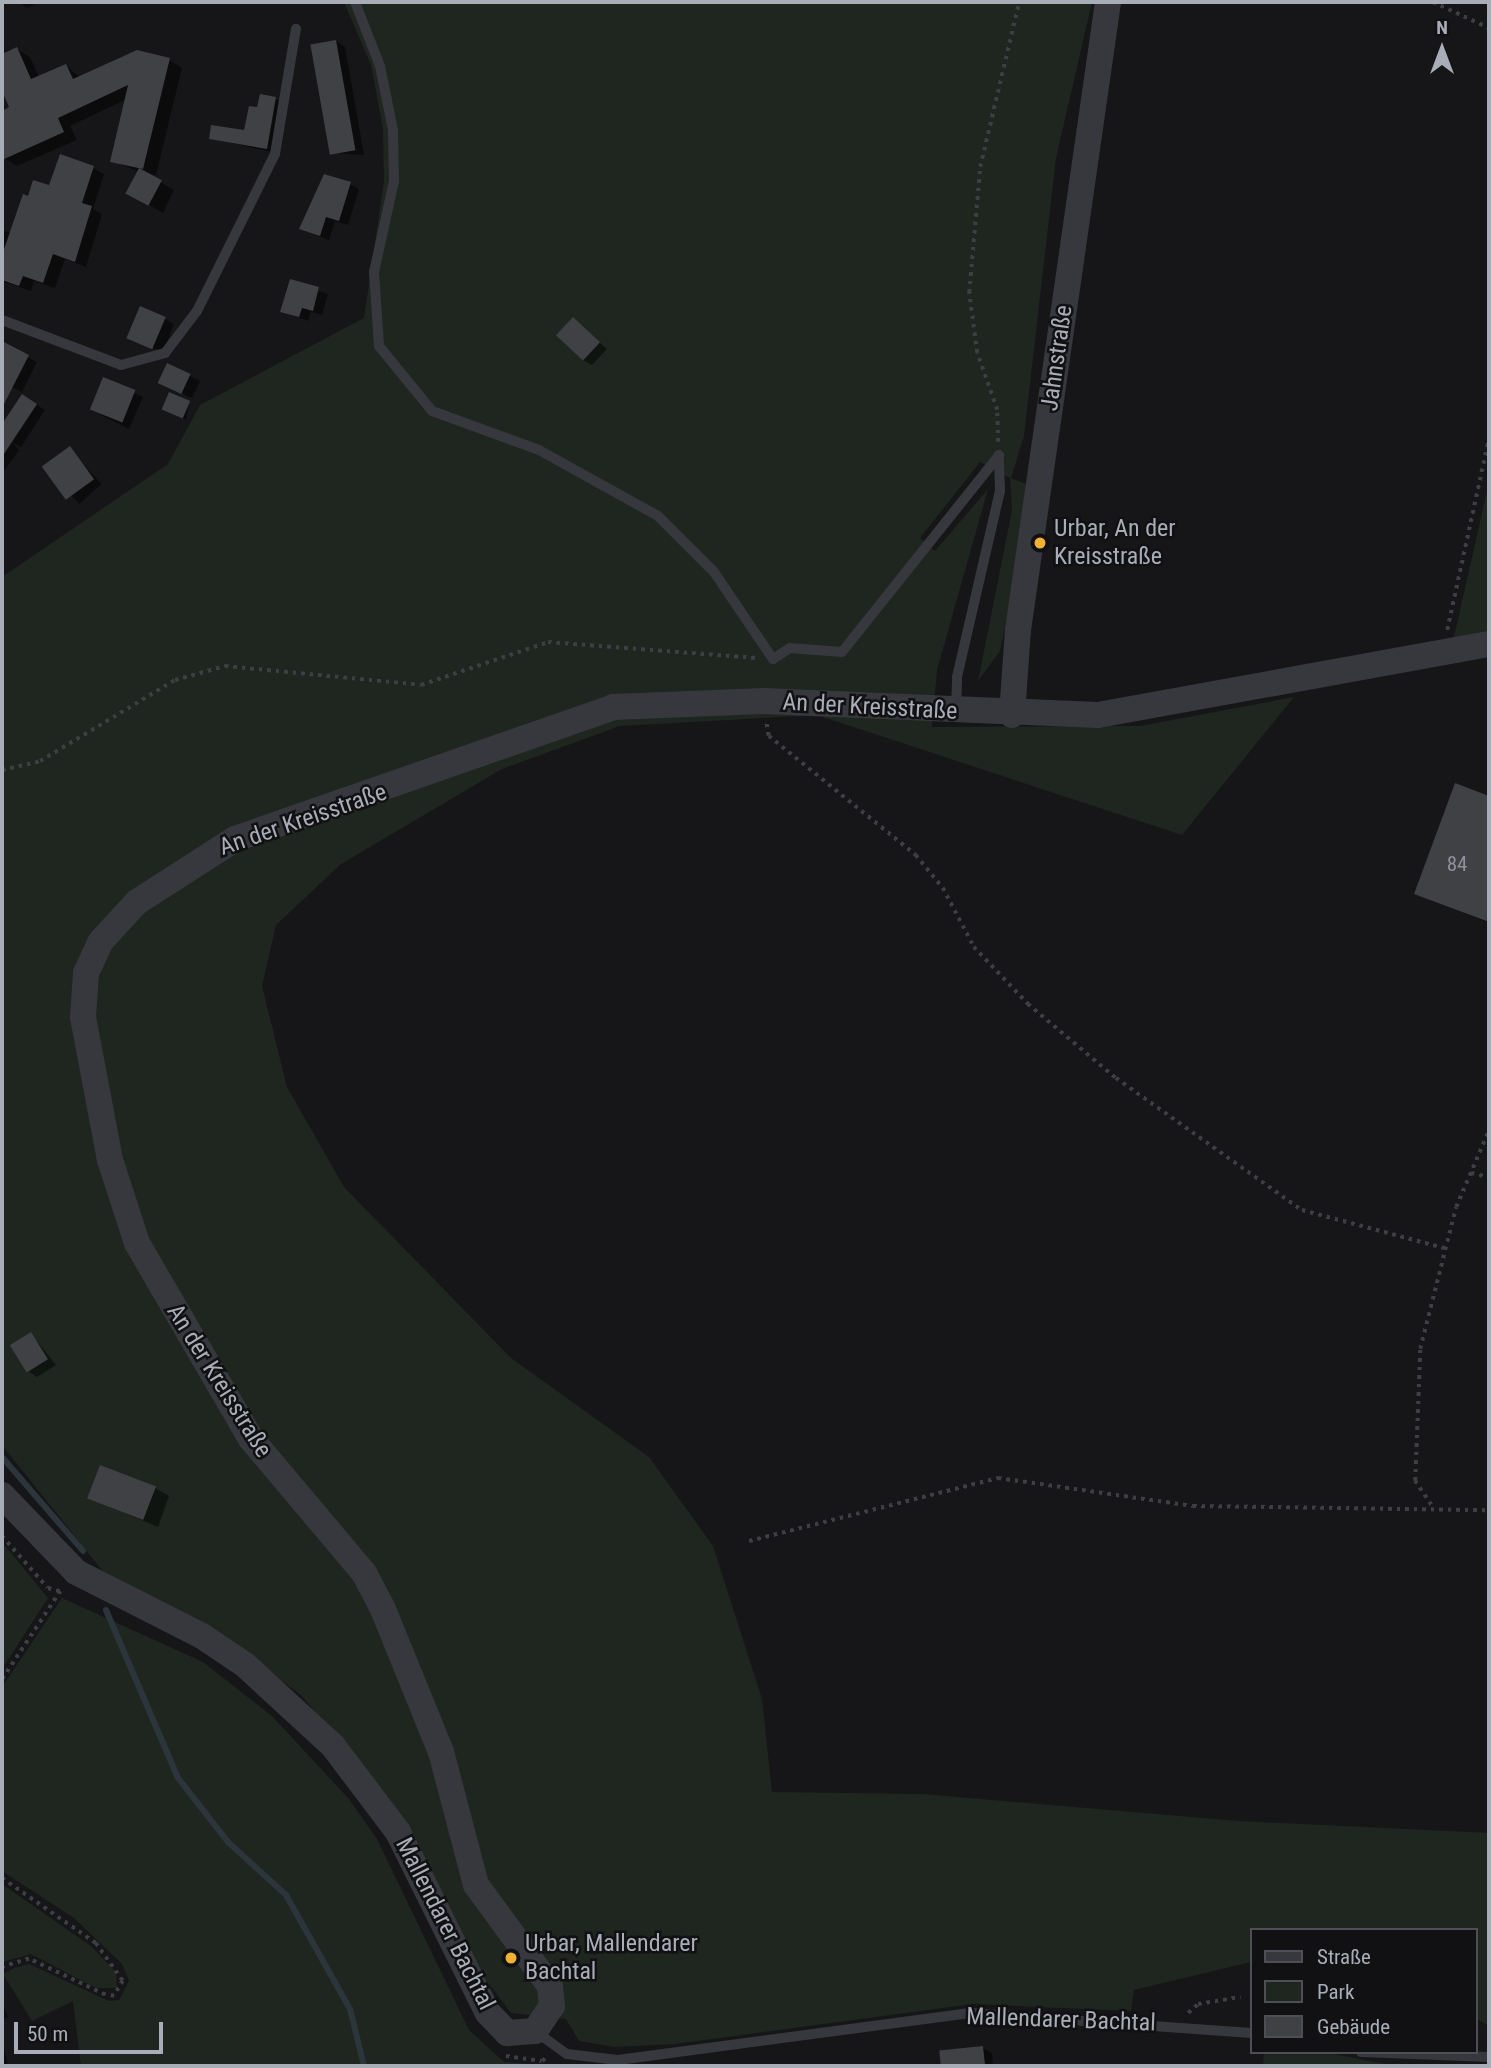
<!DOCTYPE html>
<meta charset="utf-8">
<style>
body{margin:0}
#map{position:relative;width:1491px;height:2068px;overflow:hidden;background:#161618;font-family:"Roboto Condensed",sans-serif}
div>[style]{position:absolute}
.green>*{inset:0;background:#1e261f}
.shadow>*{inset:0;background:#0007;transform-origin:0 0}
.stream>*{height:6px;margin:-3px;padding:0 3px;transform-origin:3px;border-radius:3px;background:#2c353c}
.building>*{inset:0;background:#404145;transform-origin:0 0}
.path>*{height:3.5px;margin-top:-1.75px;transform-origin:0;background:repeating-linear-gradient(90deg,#3d3f44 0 3.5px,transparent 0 8.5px)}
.service>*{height:10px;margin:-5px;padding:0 5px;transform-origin:5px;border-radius:5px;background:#37383d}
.tertiary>*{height:26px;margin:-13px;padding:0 13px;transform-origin:13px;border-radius:13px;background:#37383d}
.dots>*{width:19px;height:19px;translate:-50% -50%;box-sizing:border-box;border:4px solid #111113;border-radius:50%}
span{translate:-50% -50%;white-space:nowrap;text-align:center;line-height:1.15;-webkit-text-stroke:5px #111113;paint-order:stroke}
.number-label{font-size:21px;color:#8e929b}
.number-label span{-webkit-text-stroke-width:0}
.street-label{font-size:24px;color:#a8adb8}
.poi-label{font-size:24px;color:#a8adb8}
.left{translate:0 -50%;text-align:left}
.frame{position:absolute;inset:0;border:4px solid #a8adb8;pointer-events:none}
.legend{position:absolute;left:1250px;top:1928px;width:228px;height:126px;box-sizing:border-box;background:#111113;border:2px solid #4d4f55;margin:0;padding:9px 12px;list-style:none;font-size:21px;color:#a8adb8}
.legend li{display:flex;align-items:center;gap:14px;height:35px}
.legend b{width:35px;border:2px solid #4d4f55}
.north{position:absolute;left:1407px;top:14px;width:70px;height:70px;-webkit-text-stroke:5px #111113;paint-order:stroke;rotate:0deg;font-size:19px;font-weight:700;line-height:28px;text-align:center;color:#a8adb8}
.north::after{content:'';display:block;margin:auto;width:24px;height:32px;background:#a8adb8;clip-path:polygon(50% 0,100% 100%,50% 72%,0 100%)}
.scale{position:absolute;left:14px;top:2022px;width:149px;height:32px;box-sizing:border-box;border:4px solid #a8adb8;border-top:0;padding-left:9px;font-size:21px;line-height:24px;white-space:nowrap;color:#a8adb8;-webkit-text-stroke:5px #111113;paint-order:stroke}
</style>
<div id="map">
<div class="green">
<div style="clip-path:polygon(344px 2px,1092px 2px,1056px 158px,1024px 436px,1011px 478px,1034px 487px,1000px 651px,978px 681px,1012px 510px,1010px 478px,980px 462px,920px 538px,935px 551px,988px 489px,937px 670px,932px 727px,1140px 726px,1294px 697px,1182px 835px,817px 715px,620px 726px,502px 769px,341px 864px,276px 925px,262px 986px,287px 1087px,344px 1187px,511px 1358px,649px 1457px,713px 1546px,762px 1699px,772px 1792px,923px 1794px,1238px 1821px,1489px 1833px,1489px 2026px,1475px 2018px,1475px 1930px,1251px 1930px,1251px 1962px,1134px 1990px,1131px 2011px,973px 2004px,675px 2044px,615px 2047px,579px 2041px,566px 2019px,511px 2013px,470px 1959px,362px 1767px,301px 1695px,213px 1630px,105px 1574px,2px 1445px,2px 577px,168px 464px,200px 405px,364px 318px,384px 181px,383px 129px,371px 65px)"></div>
<div style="clip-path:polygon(1489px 482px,1489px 632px,1453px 641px)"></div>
<div style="clip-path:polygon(2px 1542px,48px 1598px,2px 1669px)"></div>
<div style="clip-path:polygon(62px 1598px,203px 1662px,272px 1716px,349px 1799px,377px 1839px,469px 2030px,504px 2062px,557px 2066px,81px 2066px,73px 2001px,32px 2021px,3px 1974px,14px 1968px,29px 1964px,109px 2001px,119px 2000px,129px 1981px,122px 1964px,74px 1918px,2px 1871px,2px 1687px)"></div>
<div style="clip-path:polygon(2px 1884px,91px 1946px,116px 1972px,117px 1988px,96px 1988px,31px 1954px,2px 1962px)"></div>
<div style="clip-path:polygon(1264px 2052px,1323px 2052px,1396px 2066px,1263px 2066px)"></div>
</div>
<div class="shadow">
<div style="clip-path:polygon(18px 2px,41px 2px,27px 8px)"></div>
<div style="clip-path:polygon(336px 41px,345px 47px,364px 155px,329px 153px)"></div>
<div style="clip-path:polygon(17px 49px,30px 57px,39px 77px,66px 66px,81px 78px,169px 60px,182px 68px,156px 175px,147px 174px,174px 190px,163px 213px,129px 193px,140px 172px,112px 161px,127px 99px,70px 126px,77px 140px,17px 166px,4px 158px,2px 113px,11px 108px,2px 86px,2px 56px)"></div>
<div style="clip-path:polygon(275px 99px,284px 104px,276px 153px,211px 138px,246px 132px,259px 109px)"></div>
<div style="clip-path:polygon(93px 168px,104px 174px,93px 209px,102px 214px,86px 267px,65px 259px,55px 288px,34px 281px,31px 291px,4px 282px,2px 292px,2px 230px,11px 233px,29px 199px)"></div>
<div style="clip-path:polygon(350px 184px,359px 189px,348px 225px,335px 221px,329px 240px,301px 229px)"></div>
<div style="clip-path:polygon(291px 281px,328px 294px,322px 315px,311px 312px,308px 321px,282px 311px)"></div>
<div style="clip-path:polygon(165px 319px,174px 324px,163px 352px,137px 342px)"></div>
<div style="clip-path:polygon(574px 320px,607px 349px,592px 365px,583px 360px)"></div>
<div style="clip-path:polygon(4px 345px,37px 362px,22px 392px,2px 382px)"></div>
<div style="clip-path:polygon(168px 365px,200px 381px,192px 398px,169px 388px)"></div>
<div style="clip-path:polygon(104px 379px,143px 397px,129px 429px,99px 414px)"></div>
<div style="clip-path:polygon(23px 396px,45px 410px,21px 447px,12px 442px,19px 450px,2px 474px,2px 427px)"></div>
<div style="clip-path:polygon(189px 402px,186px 420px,164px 409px)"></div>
<div style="left:70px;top:449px;width:47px;height:30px;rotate:48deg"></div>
<div style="clip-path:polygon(1456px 786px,1489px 798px,1489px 923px,1416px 893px)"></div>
<div style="clip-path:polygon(31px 1334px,56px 1365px,37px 1377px,28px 1371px)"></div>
<div style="clip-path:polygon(155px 1488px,169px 1496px,158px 1527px,90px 1499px)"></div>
<div style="clip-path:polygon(2px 2003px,8px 2017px,2px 2020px)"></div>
<div style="clip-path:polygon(2px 2039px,8px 2066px,2px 2066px)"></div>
<div style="clip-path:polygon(983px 2048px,992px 2053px,993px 2066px,942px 2066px,941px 2051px)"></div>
</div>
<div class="stream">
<div style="left:2px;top:1457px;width:124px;rotate:49.2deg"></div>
<div style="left:106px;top:1610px;width:183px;rotate:66.8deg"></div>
<div style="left:178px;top:1778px;width:81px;rotate:52deg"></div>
<div style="left:228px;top:1842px;width:79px;rotate:42.4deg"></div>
<div style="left:286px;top:1895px;width:131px;rotate:60.7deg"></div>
<div style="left:350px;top:2009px;width:59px;rotate:76.2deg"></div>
</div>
<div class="building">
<div style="left:336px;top:40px;width:112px;height:26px;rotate:80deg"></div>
<div style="clip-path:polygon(17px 47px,31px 79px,66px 64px,73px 79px,137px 50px,170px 58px,143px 169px,110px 162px,128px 85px,58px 118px,64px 132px,2px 160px,2px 111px,9px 107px,2px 91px,2px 54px)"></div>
<div style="clip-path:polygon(260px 94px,276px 97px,267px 149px,209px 139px,211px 125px,244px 130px,249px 106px,257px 107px)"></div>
<div style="clip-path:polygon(60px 154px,94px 166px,82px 203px,92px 206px,75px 262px,53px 254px,43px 283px,23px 276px,19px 286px,2px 280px,2px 255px,23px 194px,28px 196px,33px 180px,49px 185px)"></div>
<div style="left:139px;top:168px;width:26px;height:29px;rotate:28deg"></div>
<div style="clip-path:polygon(324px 174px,351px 182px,339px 221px,326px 217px,320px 236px,299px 229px)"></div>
<div style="clip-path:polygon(290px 279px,319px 287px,313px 311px,302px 308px,299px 317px,280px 312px)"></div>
<div style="left:140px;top:306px;width:28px;height:35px;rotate:23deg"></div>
<div style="left:573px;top:317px;width:37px;height:25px;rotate:43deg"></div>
<div style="clip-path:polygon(2px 341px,29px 355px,2px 408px)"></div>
<div style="left:167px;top:363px;width:26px;height:22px;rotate:25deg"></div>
<div style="left:103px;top:377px;width:35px;height:35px;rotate:22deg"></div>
<div style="left:169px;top:392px;width:23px;height:19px;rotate:23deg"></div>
<div style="clip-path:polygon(22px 394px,37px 404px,2px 457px,2px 424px)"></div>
<div style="left:70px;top:446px;width:41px;height:35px;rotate:54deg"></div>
<div style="clip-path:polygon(1455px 783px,1489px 796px,1489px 922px,1414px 894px)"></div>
<div style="left:31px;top:1332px;width:32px;height:25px;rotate:58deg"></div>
<div style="left:100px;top:1465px;width:60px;height:36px;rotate:21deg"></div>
<div style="left:983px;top:2046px;width:18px;height:44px;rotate:84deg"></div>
</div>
<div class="path">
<div style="left:1433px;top:2px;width:62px;rotate:24.9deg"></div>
<div style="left:998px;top:442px;width:32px;rotate:-92deg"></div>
<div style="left:997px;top:410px;width:60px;rotate:-109.3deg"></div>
<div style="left:977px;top:353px;width:61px;rotate:-97.6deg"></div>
<div style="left:969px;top:293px;width:126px;rotate:-85deg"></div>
<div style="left:980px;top:167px;width:170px;rotate:-76.7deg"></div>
<div style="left:1447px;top:630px;width:198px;rotate:-77.7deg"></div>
<div style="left:767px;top:724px;width:12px;rotate:81deg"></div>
<div style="left:769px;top:736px;width:189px;rotate:39deg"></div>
<div style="left:916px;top:855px;width:43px;rotate:50.7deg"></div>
<div style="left:943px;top:888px;width:67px;rotate:62.3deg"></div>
<div style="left:974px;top:947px;width:79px;rotate:46.5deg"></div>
<div style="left:1028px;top:1004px;width:115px;rotate:40.1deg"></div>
<div style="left:1116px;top:1078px;width:228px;rotate:35.4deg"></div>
<div style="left:1302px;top:1210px;width:147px;rotate:15deg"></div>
<div style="left:2px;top:770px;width:39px;rotate:-13deg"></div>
<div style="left:40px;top:761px;width:157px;rotate:-31deg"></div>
<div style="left:175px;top:680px;width:52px;rotate:-15.6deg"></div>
<div style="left:225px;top:666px;width:197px;rotate:5.5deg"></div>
<div style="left:421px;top:685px;width:134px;rotate:-18.7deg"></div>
<div style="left:548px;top:642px;width:209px;rotate:4.4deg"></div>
<div style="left:1471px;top:1173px;width:18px;rotate:13deg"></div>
<div style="left:1431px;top:1505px;width:29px;rotate:-124deg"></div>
<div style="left:1415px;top:1481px;width:132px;rotate:-87.8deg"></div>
<div style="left:1420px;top:1349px;width:146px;rotate:-75.8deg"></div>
<div style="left:1456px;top:1207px;width:84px;rotate:-66.8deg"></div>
<div style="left:2px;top:1536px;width:69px;rotate:48.5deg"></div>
<div style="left:48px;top:1588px;width:16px;rotate:15deg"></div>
<div style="left:749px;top:1541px;width:257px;rotate:-14.2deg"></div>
<div style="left:998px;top:1478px;width:197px;rotate:8.2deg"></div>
<div style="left:1193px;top:1506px;width:296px;rotate:0.8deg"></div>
<div style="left:2px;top:1679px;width:107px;rotate:-56.5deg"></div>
<div style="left:2px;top:1878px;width:114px;rotate:34.7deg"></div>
<div style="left:96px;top:1943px;width:47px;rotate:54.6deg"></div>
<div style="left:123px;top:1981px;width:17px;rotate:121deg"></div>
<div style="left:114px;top:1996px;width:9px;rotate:-174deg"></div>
<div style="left:105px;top:1995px;width:84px;rotate:-154.7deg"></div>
<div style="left:29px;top:1959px;width:28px;rotate:163deg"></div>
<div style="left:1188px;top:2013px;width:13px;rotate:-42deg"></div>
<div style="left:1198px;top:2004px;width:43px;rotate:-9.5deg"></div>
<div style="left:506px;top:2056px;width:36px;rotate:8deg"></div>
<div style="left:542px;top:2061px;width:8px;rotate:-40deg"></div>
</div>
<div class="service">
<div style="left:355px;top:2px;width:69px;rotate:68.7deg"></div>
<div style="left:380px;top:66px;width:65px;rotate:78.5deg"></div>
<div style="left:393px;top:130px;width:51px;rotate:88.9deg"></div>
<div style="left:394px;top:181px;width:93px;rotate:102.4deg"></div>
<div style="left:374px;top:272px;width:74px;rotate:86.1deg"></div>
<div style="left:379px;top:346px;width:84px;rotate:50.8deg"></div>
<div style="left:432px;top:411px;width:114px;rotate:20deg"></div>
<div style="left:539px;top:450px;width:136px;rotate:29deg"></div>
<div style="left:658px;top:516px;width:79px;rotate:45deg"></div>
<div style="left:714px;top:572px;width:105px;rotate:55.9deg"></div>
<div style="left:773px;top:659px;width:20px;rotate:-33deg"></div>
<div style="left:790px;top:648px;width:52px;rotate:4.4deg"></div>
<div style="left:842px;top:652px;width:252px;rotate:-51.4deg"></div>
<div style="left:2px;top:320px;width:127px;rotate:20.7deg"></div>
<div style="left:121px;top:365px;width:46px;rotate:-15.3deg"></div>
<div style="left:165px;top:353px;width:53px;rotate:-52.7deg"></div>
<div style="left:197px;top:311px;width:175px;rotate:-63.6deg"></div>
<div style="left:275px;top:154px;width:127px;rotate:-80.5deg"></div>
<div style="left:956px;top:710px;width:33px;rotate:-88deg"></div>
<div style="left:957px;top:677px;width:191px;rotate:-77deg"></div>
<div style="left:1000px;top:491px;width:36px;rotate:-92deg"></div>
<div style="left:535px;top:2031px;width:39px;rotate:36deg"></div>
<div style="left:567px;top:2054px;width:51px;rotate:6.7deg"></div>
<div style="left:618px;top:2060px;width:357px;rotate:-7.6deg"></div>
<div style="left:972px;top:2013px;width:280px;rotate:4.1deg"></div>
<div style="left:1361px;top:2052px;width:128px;rotate:2.2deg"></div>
</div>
<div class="tertiary">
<div style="left:1012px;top:715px;width:85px;rotate:-86deg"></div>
<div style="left:1018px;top:630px;width:634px;rotate:-81.84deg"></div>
<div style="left:2px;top:1495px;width:107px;rotate:46.1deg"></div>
<div style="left:76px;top:1572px;width:141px;rotate:26.9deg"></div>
<div style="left:202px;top:1636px;width:52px;rotate:34deg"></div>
<div style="left:245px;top:1665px;width:120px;rotate:42.6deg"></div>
<div style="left:333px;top:1746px;width:108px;rotate:52.9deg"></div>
<div style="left:398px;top:1832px;width:202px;rotate:63.6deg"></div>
<div style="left:488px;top:2013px;width:28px;rotate:46deg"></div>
<div style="left:507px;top:2033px;width:28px;rotate:-4deg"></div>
<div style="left:535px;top:2031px;width:30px;rotate:-56deg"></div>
<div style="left:552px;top:2006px;width:20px;rotate:-96deg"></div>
<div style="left:550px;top:1986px;width:125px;rotate:-126.2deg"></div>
<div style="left:476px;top:1885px;width:138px;rotate:-104.7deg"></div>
<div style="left:441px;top:1752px;width:154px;rotate:-112.1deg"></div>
<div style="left:383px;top:1609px;width:41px;rotate:-117.8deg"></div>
<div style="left:364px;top:1573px;width:175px;rotate:-130.1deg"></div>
<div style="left:251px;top:1439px;width:227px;rotate:-120.2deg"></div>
<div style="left:137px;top:1243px;width:87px;rotate:-108deg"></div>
<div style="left:110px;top:1160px;width:146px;rotate:-100.7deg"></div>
<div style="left:83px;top:1017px;width:44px;rotate:-86.1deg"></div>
<div style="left:86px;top:973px;width:35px;rotate:-65deg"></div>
<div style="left:101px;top:941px;width:53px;rotate:-47.3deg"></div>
<div style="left:137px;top:902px;width:117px;rotate:-32.7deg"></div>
<div style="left:235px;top:839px;width:400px;rotate:-19.2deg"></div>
<div style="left:613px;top:707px;width:151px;rotate:-2.3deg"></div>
<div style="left:764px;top:701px;width:334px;rotate:2.4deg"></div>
<div style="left:1098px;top:715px;width:397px;rotate:-10.3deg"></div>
</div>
<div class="dots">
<div style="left:1040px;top:543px;background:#f2b134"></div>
<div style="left:511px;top:1958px;background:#f2b134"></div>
</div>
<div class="number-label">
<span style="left:1457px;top:864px">84</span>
</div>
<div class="street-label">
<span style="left:1057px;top:358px;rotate:-82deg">Jahnstraße</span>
<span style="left:870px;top:707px;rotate:3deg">An der Kreisstraße</span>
<span style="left:303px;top:820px;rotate:-19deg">An der Kreisstraße</span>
<span style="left:219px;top:1381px;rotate:58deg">An der Kreisstraße</span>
<span style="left:445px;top:1924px;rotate:63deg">Mallendarer Bachtal</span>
<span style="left:1061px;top:2020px;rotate:2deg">Mallendarer Bachtal</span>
</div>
<div class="poi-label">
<span class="left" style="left:1054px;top:543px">Urbar, An der<br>Kreisstraße</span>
<span class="left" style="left:525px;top:1958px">Urbar, Mallendarer<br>Bachtal</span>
</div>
<div class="frame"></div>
<ul class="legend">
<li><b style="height:9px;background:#37383d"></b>Straße</li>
<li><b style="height:19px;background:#1e261f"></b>Park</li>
<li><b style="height:19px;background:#404145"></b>Gebäude</li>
</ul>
<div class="north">N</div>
<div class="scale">50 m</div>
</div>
